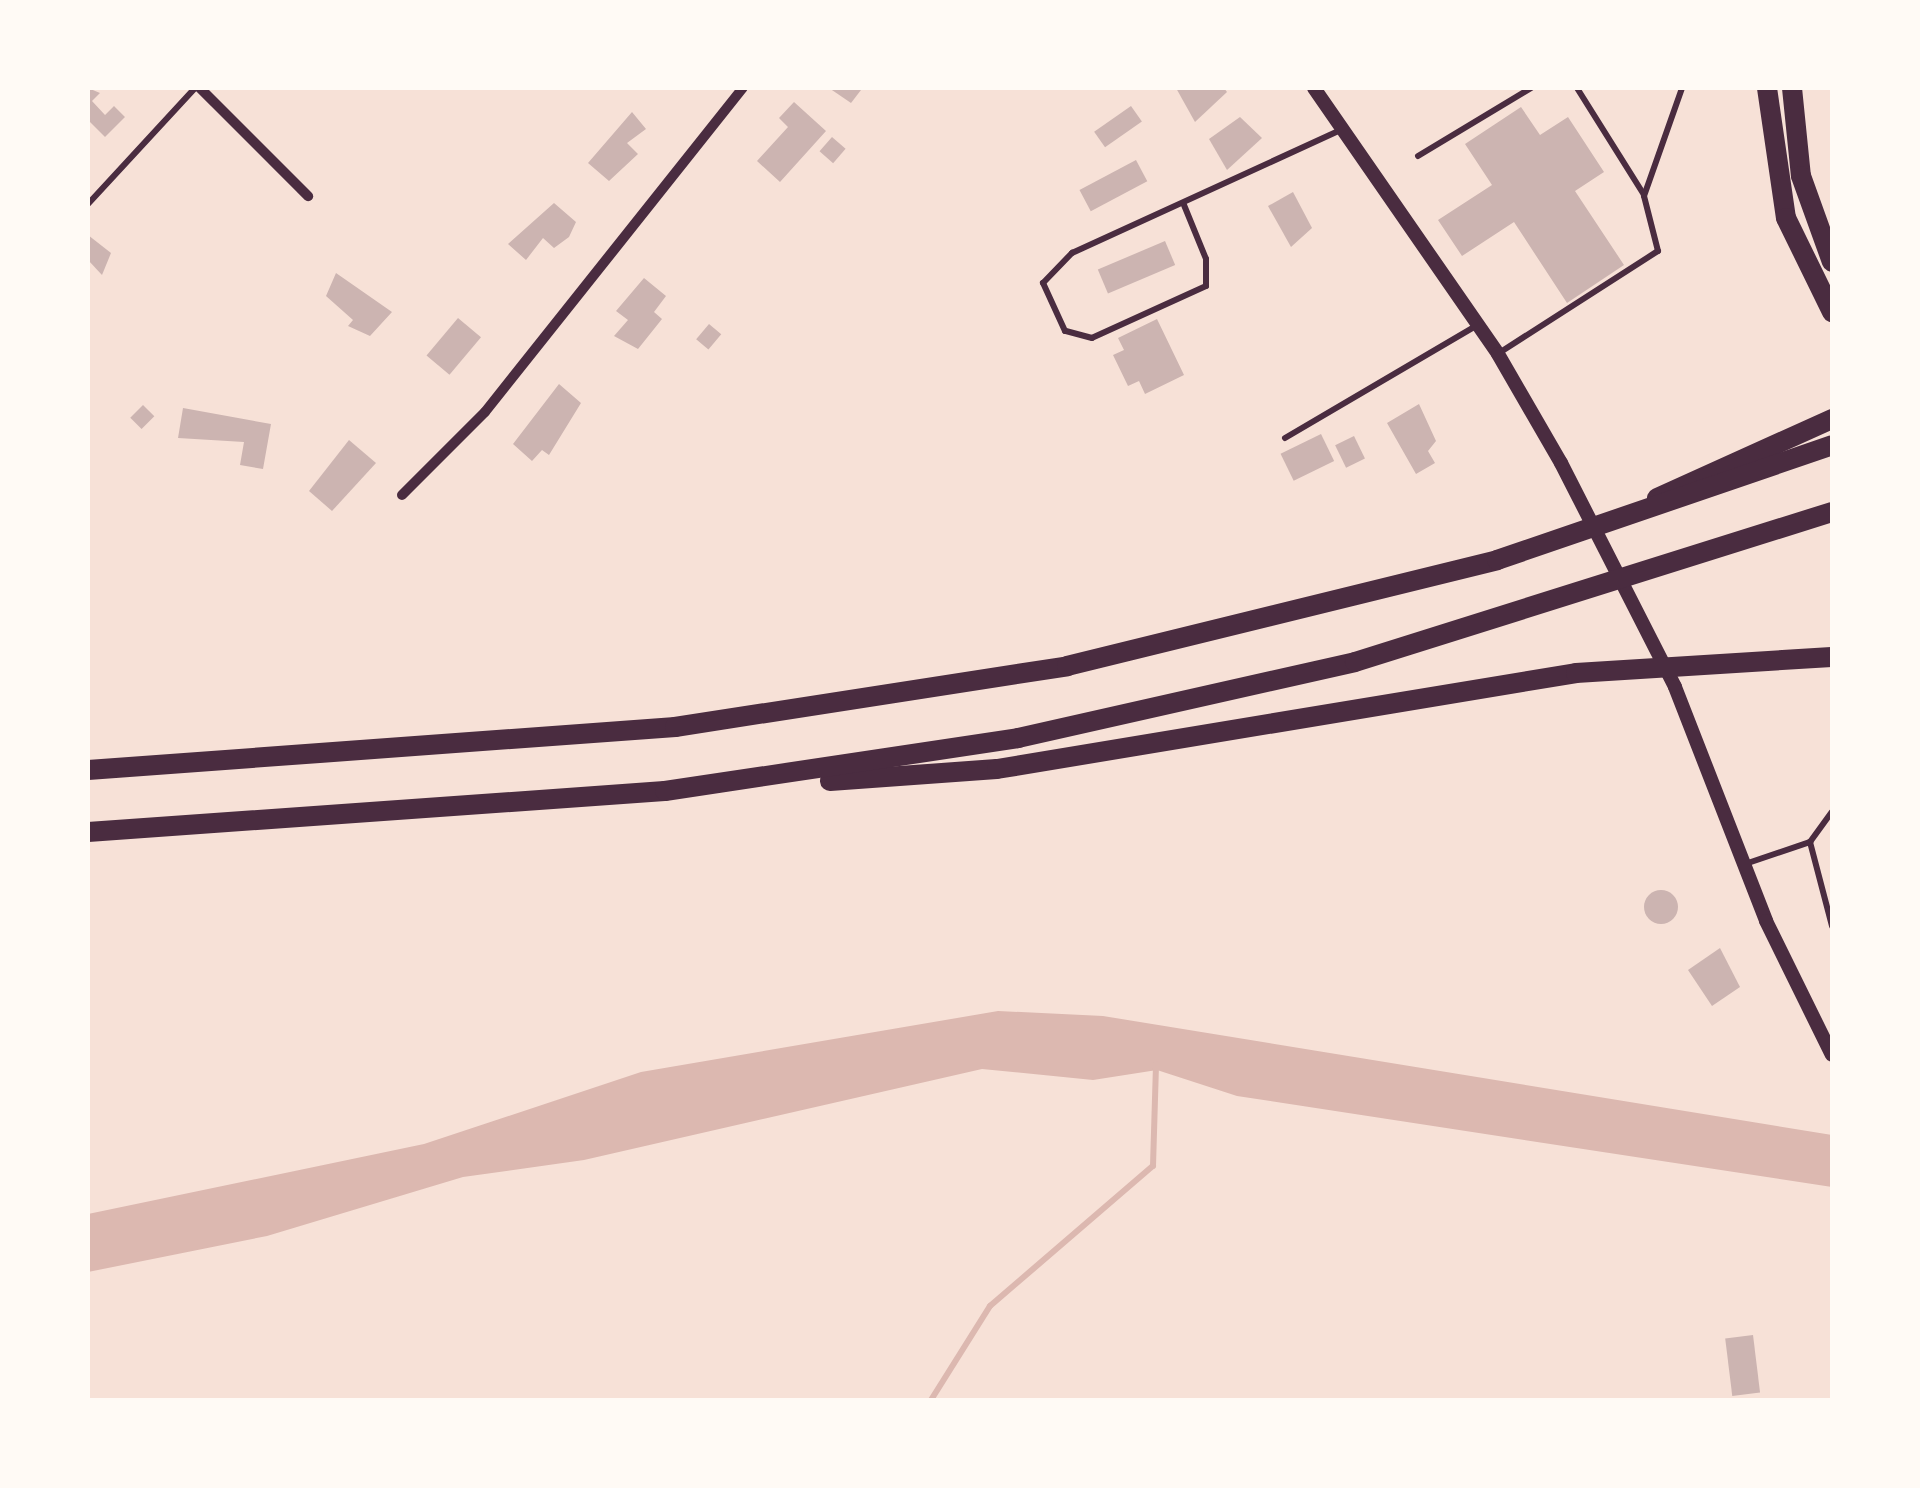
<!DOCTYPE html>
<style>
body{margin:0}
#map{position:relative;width:1920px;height:1488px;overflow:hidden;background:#f7e1d7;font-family:"Crimson Pro",serif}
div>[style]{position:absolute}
.water>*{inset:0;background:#dcb8b0}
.stream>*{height:6px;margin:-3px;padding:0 3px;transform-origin:3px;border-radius:3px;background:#dcb8b0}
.building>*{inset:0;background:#ccb4b1;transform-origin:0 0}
.round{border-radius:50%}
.service>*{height:6px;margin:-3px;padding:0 3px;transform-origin:3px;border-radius:3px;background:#4a2c40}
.minor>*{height:10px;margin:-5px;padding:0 5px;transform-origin:5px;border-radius:5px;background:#4a2c40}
.tertiary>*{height:14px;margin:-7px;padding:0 7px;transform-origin:7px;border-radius:7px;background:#4a2c40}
.motorway>*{height:20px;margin:-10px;padding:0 10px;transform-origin:10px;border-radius:10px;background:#4a2c40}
span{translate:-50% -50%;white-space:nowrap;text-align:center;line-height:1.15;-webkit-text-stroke:10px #fffaf5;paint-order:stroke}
.frame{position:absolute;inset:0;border:90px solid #fffaf5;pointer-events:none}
</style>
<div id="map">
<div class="water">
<div style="clip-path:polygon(998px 1011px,1103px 1016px,1832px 1135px,1832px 1187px,1237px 1096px,1157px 1070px,1093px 1080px,982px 1069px,584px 1160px,463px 1177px,267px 1236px,88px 1272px,88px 1214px,424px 1144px,641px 1072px)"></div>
</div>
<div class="stream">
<div style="left:931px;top:1400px;width:111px;rotate:-57.9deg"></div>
<div style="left:990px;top:1306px;width:215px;rotate:-40.7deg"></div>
<div style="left:1153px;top:1166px;width:102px;rotate:-88.3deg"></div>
</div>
<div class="building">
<div style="clip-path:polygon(88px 88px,100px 93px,92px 101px,105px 115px,114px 106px,125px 117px,105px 137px,88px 120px)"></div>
<div style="clip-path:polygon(829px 88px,858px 88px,861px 90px,851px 103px)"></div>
<div style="clip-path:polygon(1176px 88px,1224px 88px,1227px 92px,1195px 122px)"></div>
<div style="clip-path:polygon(794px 102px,826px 131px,780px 182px,757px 161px,788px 127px,779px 118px)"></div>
<div style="left:1131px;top:106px;width:19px;height:45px;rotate:55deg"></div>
<div style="clip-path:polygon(1521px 107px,1540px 135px,1568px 117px,1604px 172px,1575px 191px,1624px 265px,1567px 303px,1514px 222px,1462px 256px,1438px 220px,1492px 185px,1465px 144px)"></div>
<div style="clip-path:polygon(632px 112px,646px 129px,627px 143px,638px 154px,609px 181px,588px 163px)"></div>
<div style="clip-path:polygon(1240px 117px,1262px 138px,1227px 170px,1209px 139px)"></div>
<div style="left:832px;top:137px;width:18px;height:19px;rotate:41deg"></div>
<div style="left:1136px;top:160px;width:24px;height:64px;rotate:62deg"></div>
<div style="clip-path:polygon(1293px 192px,1312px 228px,1291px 247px,1268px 206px)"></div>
<div style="clip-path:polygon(554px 203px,576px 222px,569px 237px,554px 248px,543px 238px,526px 260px,508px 244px)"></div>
<div style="clip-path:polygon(88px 235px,111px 253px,102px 275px,88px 260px)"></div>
<div style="left:1165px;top:241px;width:26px;height:73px;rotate:67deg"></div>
<div style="clip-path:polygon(336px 273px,392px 312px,370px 336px,348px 326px,353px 320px,326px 296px)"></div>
<div style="clip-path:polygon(644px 278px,666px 296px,654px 312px,662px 319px,638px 349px,614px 336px,628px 320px,616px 311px)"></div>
<div style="left:458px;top:318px;width:30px;height:49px;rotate:40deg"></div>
<div style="clip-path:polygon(1157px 319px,1184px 375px,1145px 394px,1139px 381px,1128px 386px,1113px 355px,1124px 350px,1118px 338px)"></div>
<div style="left:709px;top:324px;width:16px;height:20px;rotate:40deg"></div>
<div style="clip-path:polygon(559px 384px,581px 403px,549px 455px,542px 450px,532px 461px,513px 444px)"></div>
<div style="clip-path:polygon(1419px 404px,1436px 441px,1428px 451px,1435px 463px,1416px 474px,1387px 423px)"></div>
<div style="left:143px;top:405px;width:16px;height:18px;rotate:45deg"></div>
<div style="clip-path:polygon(183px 408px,271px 424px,263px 469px,240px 465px,244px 442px,178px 438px)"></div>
<div style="left:1321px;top:434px;width:30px;height:45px;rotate:64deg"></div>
<div style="left:1354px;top:436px;width:25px;height:21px;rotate:64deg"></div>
<div style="clip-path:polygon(349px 440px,376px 463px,332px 511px,309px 491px)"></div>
<div class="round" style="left:1644px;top:890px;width:34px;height:34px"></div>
<div style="clip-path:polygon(1720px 948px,1740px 987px,1712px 1006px,1688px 970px)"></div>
<div style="left:1753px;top:1335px;width:58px;height:28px;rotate:83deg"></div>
</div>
<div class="service">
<div style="left:1577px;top:88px;width:126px;rotate:57.9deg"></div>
<div style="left:1418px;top:156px;width:132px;rotate:-31deg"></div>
<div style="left:88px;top:204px;width:158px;rotate:-47.3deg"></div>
<div style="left:1184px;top:205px;width:58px;rotate:67.8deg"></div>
<div style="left:1206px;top:259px;width:27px;rotate:90deg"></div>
<div style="left:1206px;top:286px;width:125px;rotate:155.5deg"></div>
<div style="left:1092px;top:338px;width:28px;rotate:-165deg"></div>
<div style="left:1065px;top:331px;width:53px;rotate:-114.6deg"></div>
<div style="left:1043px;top:283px;width:42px;rotate:-46deg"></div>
<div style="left:1072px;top:253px;width:296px;rotate:-24.6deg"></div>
<div style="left:1499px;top:353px;width:189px;rotate:-32.7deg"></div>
<div style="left:1658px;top:251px;width:57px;rotate:-104.3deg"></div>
<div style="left:1644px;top:196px;width:114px;rotate:-70.6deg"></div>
<div style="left:1285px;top:438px;width:221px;rotate:-30.4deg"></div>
<div style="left:1810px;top:842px;width:87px;rotate:75.3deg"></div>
<div style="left:1745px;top:864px;width:69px;rotate:-18.7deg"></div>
<div style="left:1810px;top:842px;width:37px;rotate:-54deg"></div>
</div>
<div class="minor">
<div style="left:200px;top:88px;width:153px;rotate:45deg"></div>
<div style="left:402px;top:495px;width:117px;rotate:-45deg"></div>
<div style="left:485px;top:412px;width:414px;rotate:-51.5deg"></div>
</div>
<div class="tertiary">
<div style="left:1314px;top:88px;width:323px;rotate:55.3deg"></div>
<div style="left:1498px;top:354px;width:126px;rotate:60deg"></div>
<div style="left:1561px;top:463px;width:251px;rotate:63deg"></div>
<div style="left:1675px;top:687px;width:251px;rotate:68.7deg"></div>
<div style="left:1766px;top:921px;width:149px;rotate:63.8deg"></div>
</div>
<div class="motorway">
<div style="left:1767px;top:88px;width:131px;rotate:81.7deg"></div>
<div style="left:1786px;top:218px;width:105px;rotate:63.9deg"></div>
<div style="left:1792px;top:88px;width:88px;rotate:84.2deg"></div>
<div style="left:1801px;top:176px;width:91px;rotate:70.2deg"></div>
<div style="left:1657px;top:498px;width:192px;rotate:-24.3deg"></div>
<div style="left:88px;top:770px;width:589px;rotate:-4.19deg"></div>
<div style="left:675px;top:727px;width:397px;rotate:-8.8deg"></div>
<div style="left:1067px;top:666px;width:443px;rotate:-13.8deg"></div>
<div style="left:1497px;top:560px;width:354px;rotate:-18.9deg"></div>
<div style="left:830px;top:781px;width:167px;rotate:-4.1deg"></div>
<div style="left:997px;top:769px;width:587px;rotate:-9.41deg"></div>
<div style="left:1576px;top:673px;width:256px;rotate:-3.6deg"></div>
<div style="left:88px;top:832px;width:578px;rotate:-4.06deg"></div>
<div style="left:665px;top:791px;width:357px;rotate:-8.5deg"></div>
<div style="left:1018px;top:738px;width:345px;rotate:-12.7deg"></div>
<div style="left:1355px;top:662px;width:500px;rotate:-17.46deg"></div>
</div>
<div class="frame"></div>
</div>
